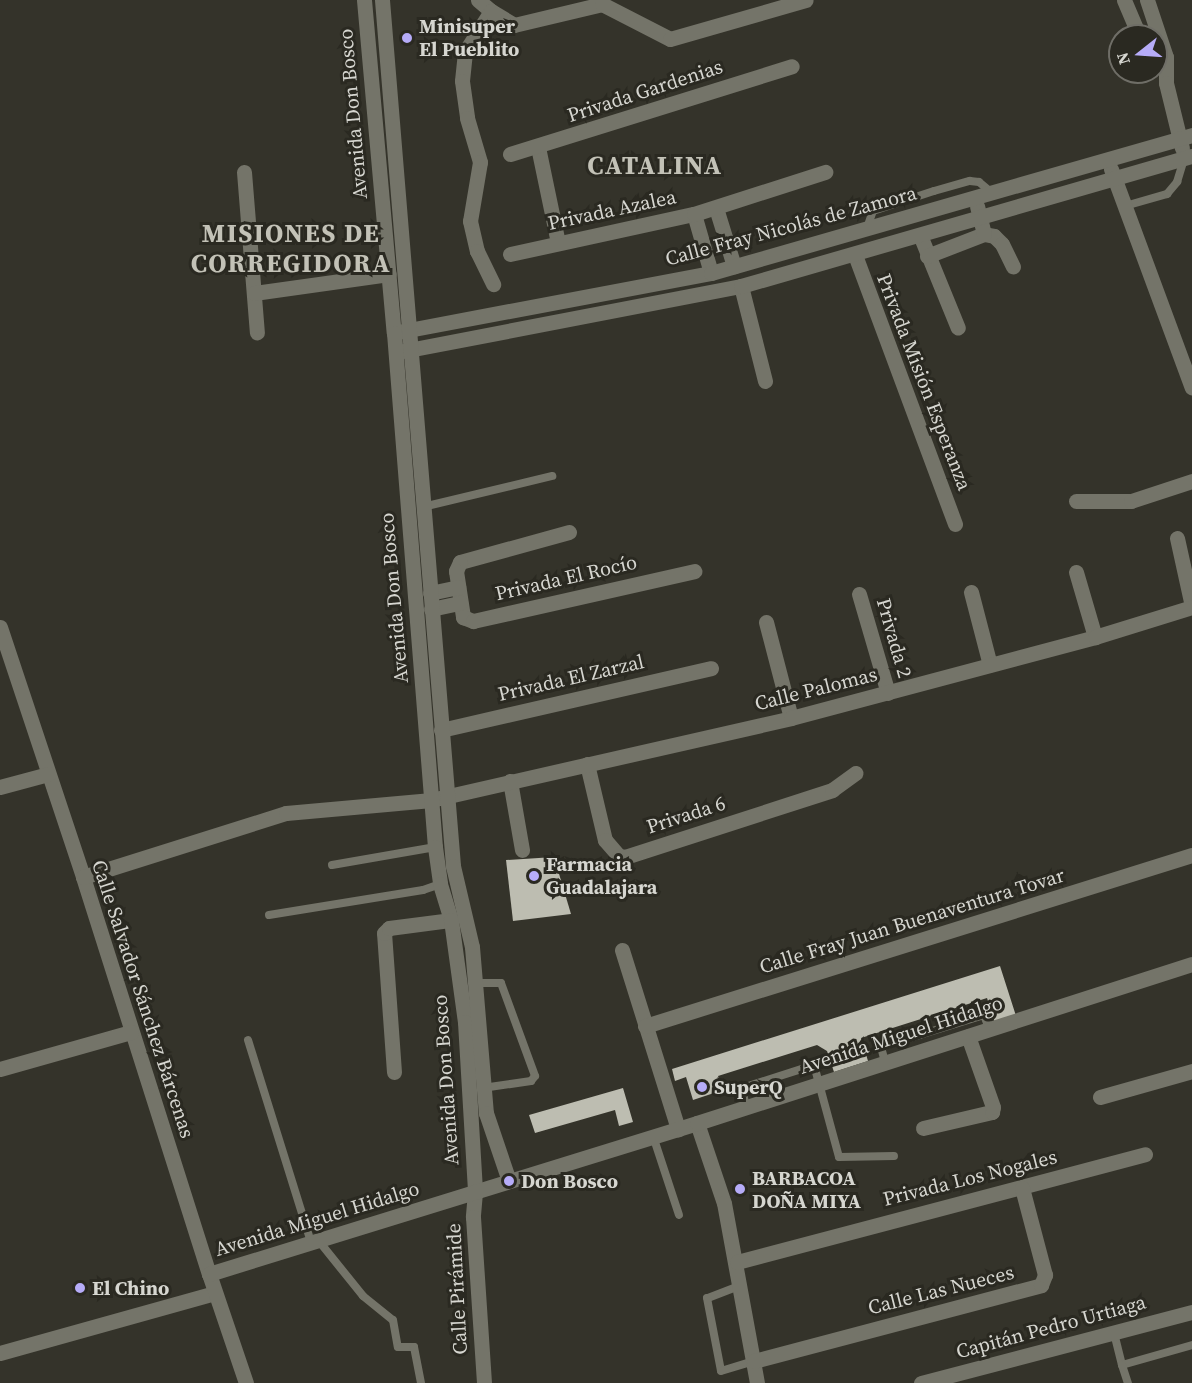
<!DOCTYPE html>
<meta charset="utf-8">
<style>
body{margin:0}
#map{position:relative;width:1192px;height:1383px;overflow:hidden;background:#34332a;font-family:"Source Serif 4",serif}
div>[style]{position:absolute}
.building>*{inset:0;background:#bdbdb1}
.lane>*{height:8px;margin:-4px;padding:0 4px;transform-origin:4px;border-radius:4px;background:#747469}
.street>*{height:15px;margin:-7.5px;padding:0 7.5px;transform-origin:7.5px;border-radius:7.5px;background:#747469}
.secondary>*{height:15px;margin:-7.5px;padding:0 7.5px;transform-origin:7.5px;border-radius:7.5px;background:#747469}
.dots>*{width:16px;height:16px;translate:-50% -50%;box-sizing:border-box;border:3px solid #2a2921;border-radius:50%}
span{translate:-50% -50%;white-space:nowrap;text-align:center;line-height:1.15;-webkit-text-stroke:6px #2a2921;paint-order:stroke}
.poi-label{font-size:20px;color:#d6d6d0;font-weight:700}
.left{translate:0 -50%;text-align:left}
.street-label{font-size:20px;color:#d6d6d0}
.district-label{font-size:26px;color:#c3c2b7;font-weight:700;letter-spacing:1.5px}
.north{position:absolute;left:1108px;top:24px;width:60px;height:60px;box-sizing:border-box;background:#2a2921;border:2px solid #6f6e67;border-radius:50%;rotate:253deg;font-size:16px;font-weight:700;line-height:24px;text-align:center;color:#d6d6d0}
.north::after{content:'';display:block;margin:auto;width:21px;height:27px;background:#b6acf8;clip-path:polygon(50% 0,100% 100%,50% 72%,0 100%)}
</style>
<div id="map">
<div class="building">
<div style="clip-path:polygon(554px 857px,571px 914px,513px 921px,506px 860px)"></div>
<div style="clip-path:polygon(1000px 966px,1017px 1019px,996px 1026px,987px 998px,861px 1038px,868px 1061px,834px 1072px,827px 1051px,817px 1045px,718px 1076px,723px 1090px,693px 1100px,686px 1077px,675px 1081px,672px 1069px)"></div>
<div style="clip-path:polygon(623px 1088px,633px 1122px,619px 1126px,615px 1110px,535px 1133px,529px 1115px)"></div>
</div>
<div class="lane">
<div style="left:1125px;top:206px;width:44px;rotate:-15.9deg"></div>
<div style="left:1167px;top:194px;width:16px;rotate:-50deg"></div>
<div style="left:1177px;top:182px;width:24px;rotate:-73deg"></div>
<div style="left:867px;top:228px;width:18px;rotate:-71deg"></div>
<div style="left:873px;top:211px;width:64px;rotate:-18.2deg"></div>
<div style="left:934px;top:191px;width:37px;rotate:-16deg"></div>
<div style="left:970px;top:181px;width:9px;rotate:6deg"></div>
<div style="left:979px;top:182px;width:16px;rotate:40deg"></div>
<div style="left:423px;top:507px;width:133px;rotate:-13.5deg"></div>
<div style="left:332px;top:865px;width:105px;rotate:-9.9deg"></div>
<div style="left:269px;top:915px;width:156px;rotate:-9.2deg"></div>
<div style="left:423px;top:890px;width:18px;rotate:-19deg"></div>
<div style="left:475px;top:983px;width:26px"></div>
<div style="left:501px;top:983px;width:99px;rotate:69.9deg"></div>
<div style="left:535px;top:1076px;width:6px;rotate:129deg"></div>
<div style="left:531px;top:1081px;width:49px;rotate:171.7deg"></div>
<div style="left:248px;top:1040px;width:212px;rotate:72.7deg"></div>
<div style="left:885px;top:1062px;width:16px;rotate:-105deg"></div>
<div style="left:881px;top:1047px;width:108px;rotate:-17.3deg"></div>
<div style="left:984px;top:1015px;width:15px;rotate:70deg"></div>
<div style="left:746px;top:1107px;width:19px;rotate:-102deg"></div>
<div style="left:742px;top:1088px;width:76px;rotate:-17.7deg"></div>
<div style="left:814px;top:1065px;width:95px;rotate:74.8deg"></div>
<div style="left:839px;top:1157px;width:55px;rotate:-1deg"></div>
<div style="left:653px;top:1136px;width:83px;rotate:71.8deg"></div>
<div style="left:318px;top:1240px;width:72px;rotate:51.2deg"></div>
<div style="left:363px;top:1296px;width:38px;rotate:39deg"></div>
<div style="left:393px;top:1320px;width:27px;rotate:80deg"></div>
<div style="left:398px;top:1347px;width:16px"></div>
<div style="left:414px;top:1347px;width:37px;rotate:79deg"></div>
<div style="left:739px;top:1286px;width:34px;rotate:159deg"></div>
<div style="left:707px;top:1298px;width:74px;rotate:79.1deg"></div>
<div style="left:721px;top:1371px;width:34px;rotate:-17deg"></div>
<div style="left:1114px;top:1333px;width:33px;rotate:76deg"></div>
<div style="left:1122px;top:1365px;width:73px;rotate:-15.9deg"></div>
<div style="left:1122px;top:1365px;width:19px;rotate:72deg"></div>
</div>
<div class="street">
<div style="left:478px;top:0;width:17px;rotate:40deg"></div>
<div style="left:491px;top:11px;width:49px;rotate:122.4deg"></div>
<div style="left:465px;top:52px;width:29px;rotate:96deg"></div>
<div style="left:462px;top:81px;width:37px;rotate:82deg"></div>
<div style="left:467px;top:118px;width:46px;rotate:73.5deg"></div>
<div style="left:480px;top:162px;width:60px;rotate:99.6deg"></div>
<div style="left:470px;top:221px;width:31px;rotate:77deg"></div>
<div style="left:477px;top:251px;width:37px;rotate:64deg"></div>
<div style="left:1124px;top:0;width:39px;rotate:67deg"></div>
<div style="left:1147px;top:0;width:60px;rotate:71.6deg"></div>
<div style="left:1166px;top:57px;width:26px;rotate:90deg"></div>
<div style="left:1166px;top:83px;width:67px;rotate:76.2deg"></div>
<div style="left:491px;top:11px;width:27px;rotate:31deg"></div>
<div style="left:514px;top:25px;width:90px;rotate:-13.4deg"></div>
<div style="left:602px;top:4px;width:76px;rotate:27.2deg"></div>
<div style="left:670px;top:39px;width:141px;rotate:-16deg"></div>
<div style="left:538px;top:147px;width:98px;rotate:78.2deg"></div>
<div style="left:510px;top:154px;width:295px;rotate:-17.3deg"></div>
<div style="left:1111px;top:169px;width:233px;rotate:69.7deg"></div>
<div style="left:244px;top:172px;width:161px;rotate:85.4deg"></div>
<div style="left:716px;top:208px;width:61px;rotate:72.8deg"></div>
<div style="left:694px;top:214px;width:61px;rotate:73.9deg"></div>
<div style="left:984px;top:234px;width:10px;rotate:11deg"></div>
<div style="left:994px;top:236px;width:11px;rotate:45deg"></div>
<div style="left:1002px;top:244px;width:25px;rotate:64deg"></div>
<div style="left:920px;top:235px;width:100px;rotate:67.8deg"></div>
<div style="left:510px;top:254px;width:188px;rotate:-12.3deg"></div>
<div style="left:694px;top:214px;width:138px;rotate:-17.8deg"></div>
<div style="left:855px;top:255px;width:287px;rotate:69.6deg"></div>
<div style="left:927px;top:256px;width:61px;rotate:-21.1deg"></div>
<div style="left:984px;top:234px;width:29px;rotate:-104deg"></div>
<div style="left:741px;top:286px;width:98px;rotate:75.8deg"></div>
<div style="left:254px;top:293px;width:136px;rotate:-8deg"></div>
<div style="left:398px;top:332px;width:319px;rotate:-10.7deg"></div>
<div style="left:711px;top:273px;width:500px;rotate:-16.01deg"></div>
<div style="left:398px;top:352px;width:349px;rotate:-10.9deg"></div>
<div style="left:741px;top:286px;width:469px;rotate:-16.1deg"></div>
<div style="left:1076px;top:501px;width:55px"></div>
<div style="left:1131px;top:501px;width:64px;rotate:-18.2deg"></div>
<div style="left:569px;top:532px;width:113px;rotate:164.6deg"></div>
<div style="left:460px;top:562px;width:10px;rotate:114deg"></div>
<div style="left:456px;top:571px;width:47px;rotate:81.3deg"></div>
<div style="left:463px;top:617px;width:11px;rotate:22deg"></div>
<div style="left:473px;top:621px;width:227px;rotate:-12.7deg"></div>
<div style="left:1177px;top:538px;width:70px;rotate:77.6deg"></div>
<div style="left:1076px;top:572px;width:68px;rotate:73.7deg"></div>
<div style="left:971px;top:592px;width:75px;rotate:75.4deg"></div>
<div style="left:430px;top:593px;width:29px;rotate:-12deg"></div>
<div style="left:859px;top:594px;width:103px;rotate:73.7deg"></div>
<div style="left:431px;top:609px;width:30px;rotate:-12deg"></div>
<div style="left:766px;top:622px;width:99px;rotate:75.4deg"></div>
<div style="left:0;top:627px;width:263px;rotate:71.6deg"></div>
<div style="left:83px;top:877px;width:417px;rotate:72.4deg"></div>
<div style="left:441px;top:730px;width:277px;rotate:-12.9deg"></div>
<div style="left:587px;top:764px;width:78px;rotate:76.7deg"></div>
<div style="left:605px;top:840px;width:21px;rotate:49deg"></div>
<div style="left:619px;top:856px;width:6px;rotate:9deg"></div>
<div style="left:625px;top:857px;width:218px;rotate:-17.9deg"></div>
<div style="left:832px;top:790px;width:29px;rotate:-36deg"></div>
<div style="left:510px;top:781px;width:70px;rotate:80.1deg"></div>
<div style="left:0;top:787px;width:50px;rotate:-15.2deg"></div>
<div style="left:83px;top:877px;width:213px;rotate:-17.5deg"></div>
<div style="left:286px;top:813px;width:146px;rotate:-5.1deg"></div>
<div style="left:431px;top:800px;width:369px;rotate:-12.8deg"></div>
<div style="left:791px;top:718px;width:315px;rotate:-14.9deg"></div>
<div style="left:1095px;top:637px;width:102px;rotate:-17.2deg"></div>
<div style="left:622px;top:950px;width:188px;rotate:72.6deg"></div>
<div style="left:645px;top:1026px;width:573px;rotate:-17.36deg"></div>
<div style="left:0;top:1069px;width:136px;rotate:-15.8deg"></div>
<div style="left:394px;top:1072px;width:139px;rotate:-94.1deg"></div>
<div style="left:384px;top:933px;width:7px;rotate:-45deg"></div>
<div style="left:389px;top:928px;width:63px;rotate:-7.4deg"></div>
<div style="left:1100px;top:1097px;width:96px;rotate:-15.8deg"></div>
<div style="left:697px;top:1123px;width:84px;rotate:71.4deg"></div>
<div style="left:724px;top:1203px;width:183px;rotate:79.6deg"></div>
<div style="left:923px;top:1128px;width:71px;rotate:-13.1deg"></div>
<div style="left:992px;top:1112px;width:5px;rotate:-79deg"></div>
<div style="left:993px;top:1107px;width:75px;rotate:-109.4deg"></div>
<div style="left:475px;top:1192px;width:25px;rotate:95deg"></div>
<div style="left:473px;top:1217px;width:166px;rotate:86.2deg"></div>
<div style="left:737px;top:1262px;width:422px;rotate:-14.8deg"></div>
<div style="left:0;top:1353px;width:223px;rotate:-15.6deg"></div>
<div style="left:754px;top:1361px;width:297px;rotate:-14.8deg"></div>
<div style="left:1041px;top:1285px;width:11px;rotate:-68deg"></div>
<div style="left:1045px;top:1275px;width:90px;rotate:-104.8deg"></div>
<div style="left:921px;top:1383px;width:280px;rotate:-14.7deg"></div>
</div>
<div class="secondary">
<div style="left:364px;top:0;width:334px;rotate:84.9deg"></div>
<div style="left:394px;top:333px;width:516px;rotate:85.44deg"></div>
<div style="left:435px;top:847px;width:37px;rotate:82deg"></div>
<div style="left:440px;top:884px;width:38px;rotate:73deg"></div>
<div style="left:451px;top:920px;width:103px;rotate:82.2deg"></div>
<div style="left:465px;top:1022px;width:170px;rotate:86.6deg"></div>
<div style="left:382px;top:0;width:869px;rotate:85.31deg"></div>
<div style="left:453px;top:866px;width:83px;rotate:76.8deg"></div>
<div style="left:472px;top:947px;width:167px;rotate:85.2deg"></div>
<div style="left:486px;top:1113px;width:72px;rotate:71.3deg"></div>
<div style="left:246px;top:1383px;width:115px;rotate:-108.7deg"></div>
<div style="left:209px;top:1274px;width:511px;rotate:-17.19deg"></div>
<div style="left:697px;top:1123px;width:520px;rotate:-17.81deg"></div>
</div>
<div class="dots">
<div style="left:407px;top:38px;background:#b6acf8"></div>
<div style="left:534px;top:876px;background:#b6acf8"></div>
<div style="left:702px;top:1087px;background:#b6acf8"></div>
<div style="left:509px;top:1181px;background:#b6acf8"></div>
<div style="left:740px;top:1189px;background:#b6acf8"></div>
<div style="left:80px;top:1288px;background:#b6acf8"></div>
</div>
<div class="poi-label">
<span class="left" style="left:419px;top:38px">Minisuper<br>El Pueblito</span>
<span class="left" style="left:546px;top:876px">Farmacia<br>Guadalajara</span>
<span class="left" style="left:714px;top:1087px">SuperQ</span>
<span class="left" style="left:752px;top:1190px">BARBACOA<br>DOÑA MIYA</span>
<span class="left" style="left:521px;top:1181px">Don Bosco</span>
<span class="left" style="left:92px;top:1288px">El Chino</span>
</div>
<div class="street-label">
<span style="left:645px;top:91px;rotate:-18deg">Privada Gardenias</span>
<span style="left:353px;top:114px;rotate:-95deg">Avenida Don Bosco</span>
<span style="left:612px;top:210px;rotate:-12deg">Privada Azalea</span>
<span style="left:791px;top:226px;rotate:-15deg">Calle Fray Nicolás de Zamora</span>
<span style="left:924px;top:382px;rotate:69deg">Privada Misión Esperanza</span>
<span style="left:566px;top:578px;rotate:-13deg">Privada El Rocío</span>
<span style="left:394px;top:598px;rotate:-95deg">Avenida Don Bosco</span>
<span style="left:894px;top:638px;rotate:74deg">Privada 2</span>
<span style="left:571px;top:678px;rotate:-13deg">Privada El Zarzal</span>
<span style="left:816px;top:689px;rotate:-14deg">Calle Palomas</span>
<span style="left:686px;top:815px;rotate:-18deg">Privada 6</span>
<span style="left:912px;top:921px;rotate:-17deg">Calle Fray Juan Buenaventura Tovar</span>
<span style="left:143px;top:999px;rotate:72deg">Calle Salvador Sánchez Bárcenas</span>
<span style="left:901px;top:1035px;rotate:-18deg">Avenida Miguel Hidalgo</span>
<span style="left:446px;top:1080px;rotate:-94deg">Avenida Don Bosco</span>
<span style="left:970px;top:1178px;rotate:-14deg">Privada Los Nogales</span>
<span style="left:317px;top:1219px;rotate:-17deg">Avenida Miguel Hidalgo</span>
<span style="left:457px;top:1289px;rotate:-93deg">Calle Pirámide</span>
<span style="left:941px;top:1290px;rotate:-14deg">Calle Las Nueces</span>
<span style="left:1051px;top:1327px;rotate:-15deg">Capitán Pedro Urtiaga</span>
</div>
<div class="district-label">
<span style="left:655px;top:166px">CATALINA</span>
<span style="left:291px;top:249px">MISIONES DE<br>CORREGIDORA</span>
</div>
<div class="north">N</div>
</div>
